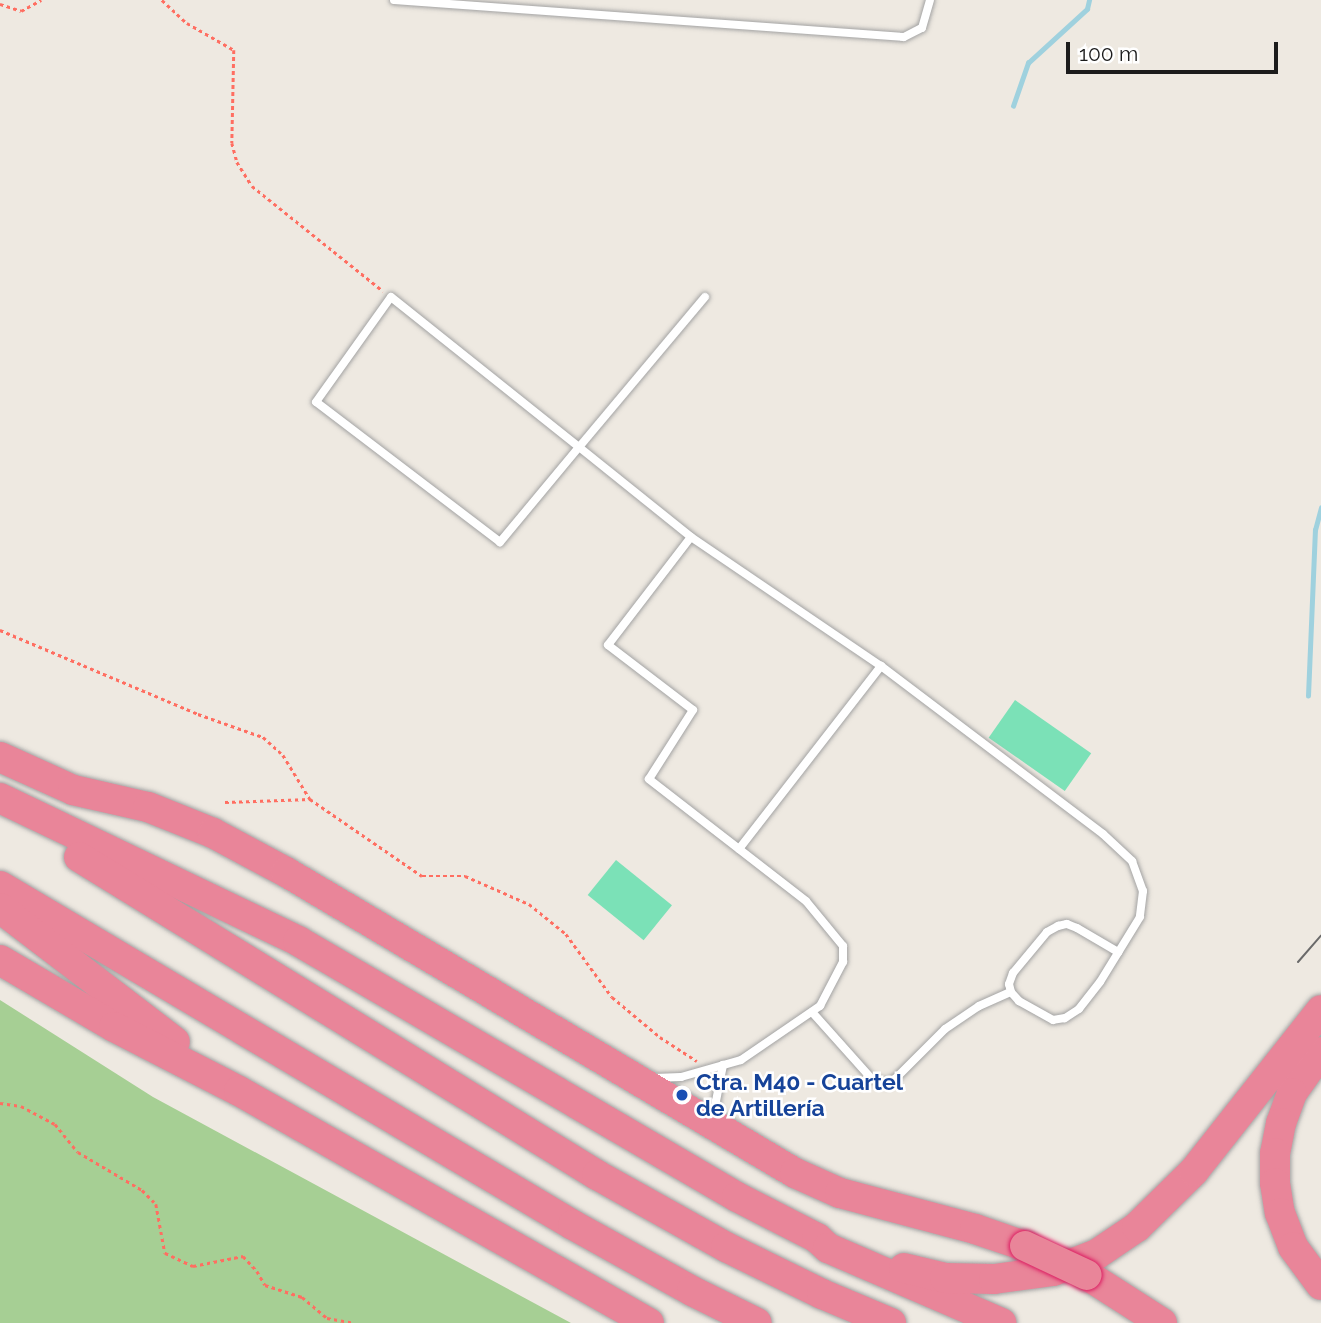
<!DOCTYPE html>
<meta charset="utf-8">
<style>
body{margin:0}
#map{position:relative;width:1321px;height:1323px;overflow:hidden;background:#eee9e1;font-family:Raleway,sans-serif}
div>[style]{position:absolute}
.forest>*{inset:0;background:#a6cf94}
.pitch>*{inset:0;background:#7be1b7;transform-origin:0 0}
.stream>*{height:4.5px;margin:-2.25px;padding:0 2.25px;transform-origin:2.25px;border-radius:2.25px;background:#9fd1de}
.path>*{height:2.5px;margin-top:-1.25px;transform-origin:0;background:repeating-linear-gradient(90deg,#ff6e61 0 3.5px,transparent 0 7px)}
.roads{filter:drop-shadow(0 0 2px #a3a3a3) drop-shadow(0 0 2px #a3a3a3)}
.service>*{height:8px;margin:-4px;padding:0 4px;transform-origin:4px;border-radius:4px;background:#fff}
.motorway>*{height:30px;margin:-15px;padding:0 15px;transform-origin:15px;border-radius:15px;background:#e98599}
.tram>*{height:2px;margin:-1px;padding:0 1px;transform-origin:1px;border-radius:1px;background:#6a6a6a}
.bridges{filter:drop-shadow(0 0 2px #dc1d62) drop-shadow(0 0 2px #dc1d62)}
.motorway-bridge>*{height:30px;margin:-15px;padding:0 15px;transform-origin:15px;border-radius:15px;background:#e98599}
.dots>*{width:19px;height:19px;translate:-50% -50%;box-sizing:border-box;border:4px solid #fff;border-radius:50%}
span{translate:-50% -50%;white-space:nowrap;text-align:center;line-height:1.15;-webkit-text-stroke:5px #fff;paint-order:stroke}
.transit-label{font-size:23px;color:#164399;font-weight:700}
.left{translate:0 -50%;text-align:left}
.scale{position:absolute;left:1066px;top:42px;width:212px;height:32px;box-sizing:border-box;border:4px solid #1c1c1c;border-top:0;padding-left:9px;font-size:21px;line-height:24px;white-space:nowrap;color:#1c1c1c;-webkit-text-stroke:5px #fff;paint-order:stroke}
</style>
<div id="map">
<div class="forest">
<div style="clip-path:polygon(0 1000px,153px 1097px,571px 1323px,0 1323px)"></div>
</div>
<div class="pitch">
<div style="left:1015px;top:700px;width:93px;height:46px;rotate:35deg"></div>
<div style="left:616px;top:860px;width:72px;height:45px;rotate:39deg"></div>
</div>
<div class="stream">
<div style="left:1013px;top:106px;width:46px;rotate:-70.8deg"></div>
<div style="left:1028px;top:63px;width:80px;rotate:-42.5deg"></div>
<div style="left:1087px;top:9px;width:9px;rotate:-77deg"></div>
<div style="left:1308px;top:696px;width:166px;rotate:-87.6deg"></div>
<div style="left:1315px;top:530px;width:23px;rotate:-75deg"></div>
</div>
<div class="path">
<div style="left:162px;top:0;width:34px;rotate:43deg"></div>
<div style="left:187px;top:23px;width:54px;rotate:29.9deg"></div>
<div style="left:234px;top:50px;width:93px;rotate:91.2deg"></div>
<div style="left:232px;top:143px;width:20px;rotate:75deg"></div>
<div style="left:237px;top:162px;width:28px;rotate:58deg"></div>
<div style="left:252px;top:186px;width:168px;rotate:38.7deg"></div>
<div style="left:0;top:4px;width:22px;rotate:18deg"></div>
<div style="left:21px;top:11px;width:23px;rotate:-29deg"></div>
<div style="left:0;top:630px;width:215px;rotate:23deg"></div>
<div style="left:198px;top:714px;width:69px;rotate:19.5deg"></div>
<div style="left:263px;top:737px;width:27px;rotate:42deg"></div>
<div style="left:283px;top:755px;width:52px;rotate:58.5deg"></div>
<div style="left:225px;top:802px;width:85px;rotate:-2deg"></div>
<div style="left:310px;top:799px;width:136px;rotate:34.5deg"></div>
<div style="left:422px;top:876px;width:43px"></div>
<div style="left:465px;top:876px;width:70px;rotate:23.6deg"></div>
<div style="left:529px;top:904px;width:48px;rotate:39deg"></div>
<div style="left:566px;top:934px;width:78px;rotate:53.9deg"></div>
<div style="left:612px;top:997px;width:62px;rotate:39.8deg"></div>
<div style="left:660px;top:1037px;width:44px;rotate:33deg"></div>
<div style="left:0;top:1103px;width:21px;rotate:8deg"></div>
<div style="left:21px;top:1106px;width:38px;rotate:28deg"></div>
<div style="left:55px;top:1124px;width:36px;rotate:51deg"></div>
<div style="left:78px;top:1152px;width:74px;rotate:30.7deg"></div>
<div style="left:142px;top:1190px;width:20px;rotate:45deg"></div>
<div style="left:156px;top:1204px;width:50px;rotate:79.6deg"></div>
<div style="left:165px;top:1253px;width:31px;rotate:25deg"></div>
<div style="left:193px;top:1266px;width:51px;rotate:-11.3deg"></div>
<div style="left:243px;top:1256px;width:21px;rotate:47deg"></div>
<div style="left:257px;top:1271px;width:16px;rotate:60deg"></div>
<div style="left:265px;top:1285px;width:39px;rotate:18deg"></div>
<div style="left:302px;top:1297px;width:33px;rotate:40deg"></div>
<div style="left:327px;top:1318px;width:28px;rotate:10deg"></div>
</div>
<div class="roads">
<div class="service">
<div style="left:394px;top:0;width:511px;rotate:4.15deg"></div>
<div style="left:904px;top:37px;width:20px;rotate:-27deg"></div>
<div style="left:922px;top:28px;width:29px;rotate:-74deg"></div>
<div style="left:705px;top:297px;width:196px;rotate:130deg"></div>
<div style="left:579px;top:447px;width:124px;rotate:129.7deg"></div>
<div style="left:500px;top:542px;width:231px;rotate:-142.7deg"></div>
<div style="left:316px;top:402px;width:129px;rotate:-54.5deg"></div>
<div style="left:391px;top:297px;width:241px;rotate:38.6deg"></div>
<div style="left:579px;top:447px;width:144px;rotate:38.8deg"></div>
<div style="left:691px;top:537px;width:230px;rotate:34.2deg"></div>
<div style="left:881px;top:666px;width:278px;rotate:37.1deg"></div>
<div style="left:1103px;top:834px;width:40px;rotate:43deg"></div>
<div style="left:1132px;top:861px;width:32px;rotate:70deg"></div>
<div style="left:1143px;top:891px;width:26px;rotate:97deg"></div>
<div style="left:1140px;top:917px;width:76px;rotate:121.6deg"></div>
<div style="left:1100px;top:982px;width:34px;rotate:128deg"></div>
<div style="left:1079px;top:1009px;width:17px;rotate:147deg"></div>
<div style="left:1065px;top:1018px;width:12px;rotate:171deg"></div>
<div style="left:1053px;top:1020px;width:39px;rotate:-151deg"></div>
<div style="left:1019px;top:1001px;width:12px;rotate:-132deg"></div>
<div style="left:1011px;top:992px;width:8px;rotate:-104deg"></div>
<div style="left:1009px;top:984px;width:12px;rotate:-70deg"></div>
<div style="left:1013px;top:973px;width:53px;rotate:-50.3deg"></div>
<div style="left:1047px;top:932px;width:13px;rotate:-29deg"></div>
<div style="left:1058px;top:926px;width:9px;rotate:-13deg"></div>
<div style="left:1067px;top:924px;width:11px;rotate:22deg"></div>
<div style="left:1077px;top:928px;width:48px;rotate:30.3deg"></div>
<div style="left:739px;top:849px;width:232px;rotate:-52.2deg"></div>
<div style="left:812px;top:1012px;width:90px;rotate:48.2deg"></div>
<div style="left:872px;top:1079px;width:16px;rotate:15deg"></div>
<div style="left:887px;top:1083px;width:10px;rotate:-29deg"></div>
<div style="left:896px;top:1078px;width:69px;rotate:-45deg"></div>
<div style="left:945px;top:1029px;width:41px;rotate:-34.1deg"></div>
<div style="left:979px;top:1006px;width:35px;rotate:-24deg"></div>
<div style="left:654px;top:1078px;width:27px;rotate:-2deg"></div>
<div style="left:681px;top:1077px;width:62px;rotate:-15.8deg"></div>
<div style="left:741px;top:1060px;width:96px;rotate:-34.4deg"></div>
<div style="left:820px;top:1006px;width:50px;rotate:-62.4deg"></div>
<div style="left:843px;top:962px;width:16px;rotate:-90deg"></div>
<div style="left:843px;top:946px;width:58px;rotate:-129.4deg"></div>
<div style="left:806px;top:901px;width:199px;rotate:-142.2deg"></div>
<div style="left:649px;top:779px;width:82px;rotate:-57.5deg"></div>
<div style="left:693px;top:710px;width:107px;rotate:-142.6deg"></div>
<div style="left:608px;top:645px;width:136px;rotate:-52.5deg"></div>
<div style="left:718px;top:1118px;width:17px;rotate:-97deg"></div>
<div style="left:716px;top:1101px;width:37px;rotate:-79deg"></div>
</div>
<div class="motorway">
<div style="left:0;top:757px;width:80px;rotate:24.3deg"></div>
<div style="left:73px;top:790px;width:77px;rotate:12.8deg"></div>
<div style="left:148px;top:807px;width:70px;rotate:21.8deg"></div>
<div style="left:213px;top:833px;width:83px;rotate:28.1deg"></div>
<div style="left:286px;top:872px;width:591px;rotate:30.6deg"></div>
<div style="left:795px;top:1173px;width:49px;rotate:24deg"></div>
<div style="left:840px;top:1193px;width:140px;rotate:14.9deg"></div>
<div style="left:975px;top:1229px;width:53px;rotate:18.8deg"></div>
<div style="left:0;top:798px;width:331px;rotate:25.6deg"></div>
<div style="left:298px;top:941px;width:508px;rotate:30.25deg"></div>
<div style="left:737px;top:1197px;width:90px;rotate:27.1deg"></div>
<div style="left:817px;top:1238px;width:15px;rotate:42deg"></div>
<div style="left:828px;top:1248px;width:189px;rotate:23.4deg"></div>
<div style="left:79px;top:857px;width:608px;rotate:31.55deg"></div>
<div style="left:597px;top:1175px;width:148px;rotate:29.2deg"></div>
<div style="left:726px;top:1247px;width:107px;rotate:26.1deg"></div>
<div style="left:822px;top:1294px;width:75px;rotate:22.8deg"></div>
<div style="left:0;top:886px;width:666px;rotate:30.61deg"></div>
<div style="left:573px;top:1225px;width:136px;rotate:29deg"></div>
<div style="left:692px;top:1291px;width:72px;rotate:26.2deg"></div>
<div style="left:0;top:908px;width:220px;rotate:37.4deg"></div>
<div style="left:0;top:960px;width:132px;rotate:30.4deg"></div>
<div style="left:114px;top:1027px;width:140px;rotate:27.1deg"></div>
<div style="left:239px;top:1091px;width:471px;rotate:29.5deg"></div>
<div style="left:1321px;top:1052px;width:50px;rotate:125.3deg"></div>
<div style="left:1292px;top:1093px;width:32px;rotate:110deg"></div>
<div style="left:1281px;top:1123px;width:31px;rotate:101deg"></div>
<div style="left:1275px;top:1153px;width:30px;rotate:90deg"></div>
<div style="left:1275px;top:1183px;width:30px;rotate:81deg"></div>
<div style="left:1280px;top:1213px;width:36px;rotate:69deg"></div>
<div style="left:1293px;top:1247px;width:47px;rotate:53.6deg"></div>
<div style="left:904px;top:1268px;width:42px;rotate:13.7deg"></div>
<div style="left:945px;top:1278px;width:49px;rotate:1.2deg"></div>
<div style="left:994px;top:1279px;width:60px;rotate:-7.7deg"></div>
<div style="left:1053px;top:1271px;width:47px;rotate:-21.1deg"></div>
<div style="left:1097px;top:1254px;width:48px;rotate:-34deg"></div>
<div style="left:1137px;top:1227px;width:80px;rotate:-44.5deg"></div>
<div style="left:1194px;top:1171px;width:205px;rotate:-51.7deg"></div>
<div style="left:1087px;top:1275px;width:89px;rotate:32.6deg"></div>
</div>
</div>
<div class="tram">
<div style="left:1298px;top:962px;width:35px;rotate:-49deg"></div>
</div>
<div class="bridges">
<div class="motorway-bridge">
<div style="left:1025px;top:1246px;width:68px;rotate:25.1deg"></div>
</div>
</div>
<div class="dots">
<div style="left:682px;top:1095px;background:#1a4fb4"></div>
</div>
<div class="transit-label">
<span class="left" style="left:696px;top:1095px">Ctra. M40 - Cuartel<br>de Artillería</span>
</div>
<div class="scale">100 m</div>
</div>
